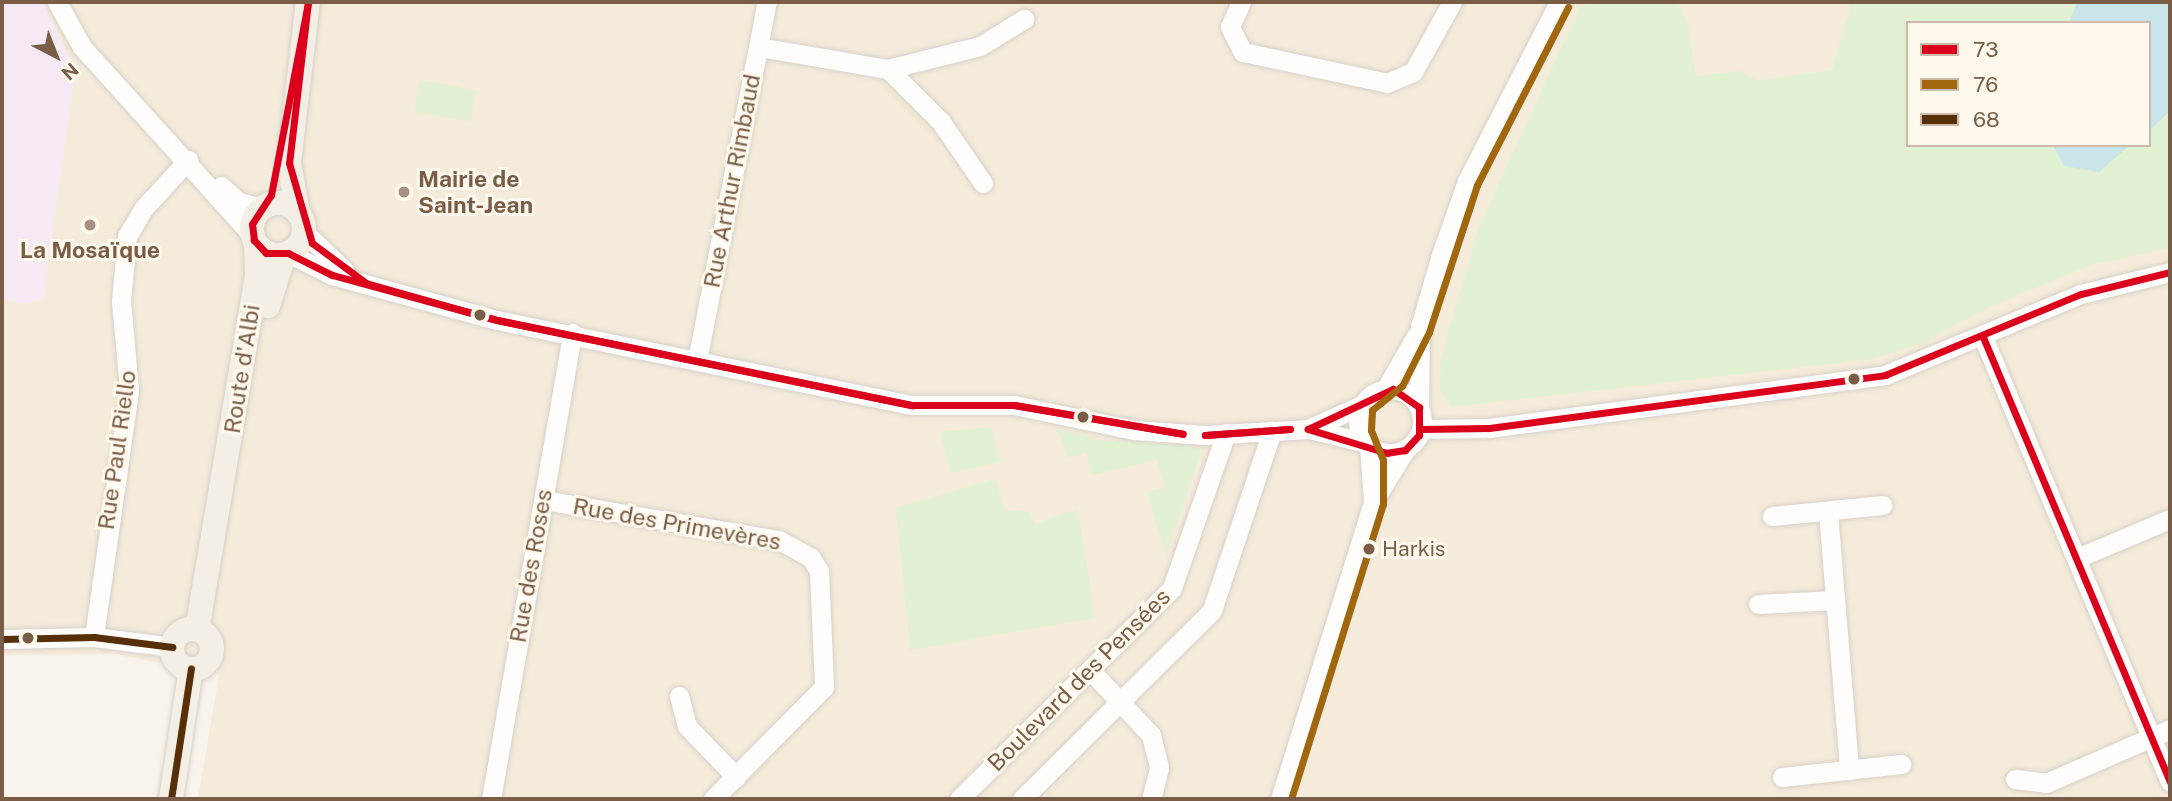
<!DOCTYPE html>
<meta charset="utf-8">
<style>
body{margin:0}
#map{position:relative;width:2172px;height:801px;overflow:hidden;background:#f8f4eb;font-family:"Public Sans",sans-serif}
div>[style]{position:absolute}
.residential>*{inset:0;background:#f4ebda}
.education>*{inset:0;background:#f5eaf4}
.green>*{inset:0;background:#e2f1d4;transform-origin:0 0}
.water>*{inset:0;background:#cae5ea}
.roads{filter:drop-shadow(0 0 2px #d7d1c9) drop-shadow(0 0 2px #d7d1c9)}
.minor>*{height:19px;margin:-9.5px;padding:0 9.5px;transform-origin:9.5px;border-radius:9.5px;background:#fefdfc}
.minor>.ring{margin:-9.5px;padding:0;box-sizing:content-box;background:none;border:19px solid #fefdfc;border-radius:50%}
.major>*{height:24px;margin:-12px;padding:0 12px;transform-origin:12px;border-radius:12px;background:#f3efe5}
.major>.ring{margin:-12px;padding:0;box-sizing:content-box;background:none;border:24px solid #f3efe5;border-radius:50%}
.bus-1>*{height:7px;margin:-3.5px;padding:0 3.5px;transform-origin:3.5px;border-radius:3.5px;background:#db001b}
.bus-2>*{height:7px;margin:-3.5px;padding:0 3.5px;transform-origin:3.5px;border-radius:3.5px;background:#a0670f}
.bus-3>*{height:7px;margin:-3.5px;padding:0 3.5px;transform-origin:3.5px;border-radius:3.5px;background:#572f08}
.dots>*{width:19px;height:19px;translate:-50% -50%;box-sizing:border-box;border:4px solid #fff9ed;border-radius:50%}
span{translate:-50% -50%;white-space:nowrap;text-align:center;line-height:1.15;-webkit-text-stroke:6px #fff9ed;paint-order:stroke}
.bus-label{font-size:21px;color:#7a5d47}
.left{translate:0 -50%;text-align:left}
.poi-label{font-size:23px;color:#7a5d47;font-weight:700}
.street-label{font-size:23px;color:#7a5d47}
.frame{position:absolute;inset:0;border:4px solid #7a5d47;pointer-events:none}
.legend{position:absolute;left:1906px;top:21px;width:245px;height:126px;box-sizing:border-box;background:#fff9ed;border:2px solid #cabbab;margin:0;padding:9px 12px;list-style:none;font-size:21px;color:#7a5d47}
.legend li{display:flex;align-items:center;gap:14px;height:35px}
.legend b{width:35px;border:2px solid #cabbab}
.north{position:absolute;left:21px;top:21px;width:70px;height:70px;-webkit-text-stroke:5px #fff9ed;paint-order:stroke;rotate:138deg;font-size:19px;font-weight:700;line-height:28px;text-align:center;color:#7a5d47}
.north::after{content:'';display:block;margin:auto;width:24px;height:32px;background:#7a5d47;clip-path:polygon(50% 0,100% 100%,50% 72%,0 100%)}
</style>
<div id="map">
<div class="residential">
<div style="clip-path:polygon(evenodd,43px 2px,2170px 2px,2170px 799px,198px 799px,219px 675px,115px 654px,2px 655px,2px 299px,43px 300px,75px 70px,43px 2px,1908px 23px,2149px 23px,2149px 145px,1908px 145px,1908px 23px)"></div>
</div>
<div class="education">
<div style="clip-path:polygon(2px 2px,43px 2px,75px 70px,43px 300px,23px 304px,2px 299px)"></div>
</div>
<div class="green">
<div style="clip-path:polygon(evenodd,1613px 2px,1676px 2px,1687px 19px,1696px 76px,1740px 71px,1758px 81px,1832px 70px,1852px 2px,2170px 2px,2170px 248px,2091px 265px,1987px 308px,1925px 342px,1873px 359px,1451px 407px,1440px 389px,1441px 358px,1479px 227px,1580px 7px,1613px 2px,1908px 23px,2149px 23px,2149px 145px,1908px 145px,1908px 23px)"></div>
<div style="left:420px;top:80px;width:57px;height:32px;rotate:10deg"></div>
<div style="clip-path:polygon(991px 427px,1001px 462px,951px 473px,940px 432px)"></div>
<div style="clip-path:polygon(1058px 429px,1099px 440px,1195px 446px,1201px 452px,1166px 556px,1147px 492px,1165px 487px,1157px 460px,1092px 475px,1086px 452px,1067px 458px)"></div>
<div style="clip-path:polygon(995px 479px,1005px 510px,1029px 512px,1035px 524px,1078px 509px,1095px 618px,910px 650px,896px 508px)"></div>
</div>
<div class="water">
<div style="clip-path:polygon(2077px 2px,2170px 2px,2170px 111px,2149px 131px,2149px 23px,2069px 23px)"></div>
<div style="clip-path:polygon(2053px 145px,2130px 145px,2099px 172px,2064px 166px)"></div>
</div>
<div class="roads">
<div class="minor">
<div style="left:57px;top:2px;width:51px;rotate:60.9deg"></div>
<div style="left:82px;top:47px;width:255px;rotate:47.9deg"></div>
<div style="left:1241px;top:2px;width:27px;rotate:114deg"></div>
<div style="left:1230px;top:27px;width:28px;rotate:63deg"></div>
<div style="left:1243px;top:52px;width:147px;rotate:12.1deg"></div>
<div style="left:1387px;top:83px;width:28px;rotate:-23deg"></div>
<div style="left:1413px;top:72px;width:80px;rotate:-60.9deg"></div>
<div style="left:759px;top:47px;width:131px;rotate:9.7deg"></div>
<div style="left:888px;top:69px;width:95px;rotate:-14deg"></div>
<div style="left:980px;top:46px;width:52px;rotate:-31.5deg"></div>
<div style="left:888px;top:69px;width:75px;rotate:45deg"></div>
<div style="left:941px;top:122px;width:74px;rotate:55.5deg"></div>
<div style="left:221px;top:186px;width:24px;rotate:42deg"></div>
<div style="left:239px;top:202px;width:24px;rotate:15deg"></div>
<div style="left:304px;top:232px;width:55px;rotate:43.5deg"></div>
<div style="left:288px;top:253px;width:49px;rotate:26.6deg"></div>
<div style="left:332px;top:275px;width:171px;rotate:15.3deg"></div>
<div style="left:497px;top:320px;width:424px;rotate:11.6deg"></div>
<div style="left:912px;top:405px;width:102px"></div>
<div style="left:1014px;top:405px;width:123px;rotate:11.8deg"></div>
<div style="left:1134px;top:430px;width:71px;rotate:4deg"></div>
<div style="left:1205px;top:435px;width:103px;rotate:-3.3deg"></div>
<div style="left:1308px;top:429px;width:59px;rotate:-24deg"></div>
<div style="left:1983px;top:337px;width:482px;rotate:67.2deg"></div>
<div style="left:697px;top:361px;width:366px;rotate:-79deg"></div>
<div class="ring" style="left:1358px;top:389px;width:45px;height:45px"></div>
<div style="left:1385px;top:390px;width:62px;rotate:-60.1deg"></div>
<div style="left:1419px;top:407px;width:80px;rotate:-89.3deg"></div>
<div style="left:1420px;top:327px;width:72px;rotate:-73.8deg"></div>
<div style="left:1440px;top:258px;width:82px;rotate:-70.7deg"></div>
<div style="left:1467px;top:181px;width:201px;rotate:-62.8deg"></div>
<div style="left:1309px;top:429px;width:59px;rotate:13.8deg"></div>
<div style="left:1421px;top:429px;width:68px;rotate:-0.8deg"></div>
<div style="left:1489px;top:428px;width:400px;rotate:-7.6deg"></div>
<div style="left:1885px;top:375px;width:212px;rotate:-22.5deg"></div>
<div style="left:2081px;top:294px;width:92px;rotate:-13.9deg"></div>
<div style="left:1369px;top:446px;width:54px;rotate:85.8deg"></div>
<div style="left:544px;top:500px;width:238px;rotate:9.7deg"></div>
<div style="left:779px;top:540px;width:37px;rotate:29deg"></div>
<div style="left:811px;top:558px;width:15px;rotate:58deg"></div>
<div style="left:819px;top:571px;width:116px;rotate:87.5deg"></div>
<div style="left:824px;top:687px;width:158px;rotate:134.7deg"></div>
<div style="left:1828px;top:512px;width:259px;rotate:85.3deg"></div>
<div style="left:1772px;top:516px;width:111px;rotate:-5.7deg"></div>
<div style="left:2077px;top:558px;width:101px;rotate:-22.8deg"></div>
<div style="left:1758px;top:604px;width:76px;rotate:-3deg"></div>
<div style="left:94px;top:637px;width:249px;rotate:-81.9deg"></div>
<div style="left:129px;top:390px;width:89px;rotate:-95.1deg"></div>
<div style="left:121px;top:301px;width:65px;rotate:-84.7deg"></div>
<div style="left:127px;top:236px;width:31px;rotate:-59deg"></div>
<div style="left:143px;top:209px;width:67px;rotate:-47.4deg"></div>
<div style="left:2px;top:639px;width:92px;rotate:-1.2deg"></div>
<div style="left:94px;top:637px;width:79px;rotate:7.3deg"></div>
<div style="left:1091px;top:671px;width:88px;rotate:46.8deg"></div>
<div style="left:1151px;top:735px;width:34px;rotate:76deg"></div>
<div style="left:1159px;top:768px;width:32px;rotate:104deg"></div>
<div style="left:679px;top:696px;width:31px;rotate:75deg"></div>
<div style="left:687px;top:726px;width:71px;rotate:46.1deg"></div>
<div style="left:1782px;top:777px;width:120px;rotate:-6.2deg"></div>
<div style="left:2015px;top:779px;width:31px;rotate:7deg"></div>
<div style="left:2046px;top:783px;width:135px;rotate:-23.5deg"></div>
<div style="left:491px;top:799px;width:473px;rotate:-80.1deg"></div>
<div style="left:959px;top:799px;width:300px;rotate:-44.7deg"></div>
<div style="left:1172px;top:588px;width:164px;rotate:-70.8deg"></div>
<div style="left:1022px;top:799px;width:268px;rotate:-44.8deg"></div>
<div style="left:1212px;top:610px;width:189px;rotate:-71.5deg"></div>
<div style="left:1280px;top:799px;width:311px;rotate:-72.6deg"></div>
<div style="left:1373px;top:502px;width:61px;rotate:-58.4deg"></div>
</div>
<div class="major">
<div class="ring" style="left:252px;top:203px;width:28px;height:28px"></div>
<div style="left:298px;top:213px;width:51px;rotate:-100.2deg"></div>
<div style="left:289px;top:163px;width:162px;rotate:-83.3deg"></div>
<div style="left:268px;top:306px;width:53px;rotate:-72.6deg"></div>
<div class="ring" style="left:172px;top:629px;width:16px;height:16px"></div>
<div style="left:197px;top:630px;width:361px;rotate:-80.4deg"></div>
<div style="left:257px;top:274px;width:30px;rotate:-92deg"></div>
<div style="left:171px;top:799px;width:132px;rotate:-81.3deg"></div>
</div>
</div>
<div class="bus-1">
<div style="left:308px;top:2px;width:162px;rotate:96.7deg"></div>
<div style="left:289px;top:163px;width:83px;rotate:74deg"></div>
<div style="left:312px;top:243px;width:67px;rotate:36.5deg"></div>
<div style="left:366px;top:283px;width:136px;rotate:15.8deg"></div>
<div style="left:497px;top:320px;width:171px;rotate:-164.7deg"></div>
<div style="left:332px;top:275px;width:49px;rotate:-153.4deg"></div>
<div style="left:288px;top:253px;width:22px;rotate:180deg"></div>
<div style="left:266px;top:253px;width:18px;rotate:-133deg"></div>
<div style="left:254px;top:240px;width:16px;rotate:-97deg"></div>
<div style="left:252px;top:224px;width:35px;rotate:-57deg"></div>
<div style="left:271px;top:195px;width:197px;rotate:-79.1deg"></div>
<div style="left:497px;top:320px;width:424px;rotate:11.6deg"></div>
<div style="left:497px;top:320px;width:424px;rotate:11.6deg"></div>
<div style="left:1983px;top:337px;width:482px;rotate:67.2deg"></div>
<div style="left:1393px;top:389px;width:32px;rotate:35deg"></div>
<div style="left:1419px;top:407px;width:28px;rotate:90deg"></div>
<div style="left:1419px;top:435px;width:21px;rotate:133deg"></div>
<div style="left:1405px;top:450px;width:18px;rotate:171deg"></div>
<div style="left:1387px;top:453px;width:83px;rotate:-163.1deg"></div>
<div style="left:1308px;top:429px;width:94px;rotate:-25.2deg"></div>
<div style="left:912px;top:405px;width:102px"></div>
<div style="left:912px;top:405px;width:102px"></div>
<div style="left:1014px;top:405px;width:171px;rotate:9.7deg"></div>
<div style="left:1014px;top:405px;width:171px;rotate:9.7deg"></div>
<div style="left:1421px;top:429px;width:68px;rotate:-0.8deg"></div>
<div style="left:1489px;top:428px;width:400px;rotate:-7.6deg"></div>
<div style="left:1885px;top:375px;width:212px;rotate:-22.5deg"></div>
<div style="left:2081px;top:294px;width:92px;rotate:-13.9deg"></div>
<div style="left:1205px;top:435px;width:85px;rotate:-4deg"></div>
<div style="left:1205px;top:435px;width:85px;rotate:-4deg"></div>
</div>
<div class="bus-2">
<div style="left:1291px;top:799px;width:309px;rotate:-72.7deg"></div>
<div style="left:1383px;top:504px;width:44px;rotate:-90deg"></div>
<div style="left:1383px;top:460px;width:32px;rotate:-112deg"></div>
<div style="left:1371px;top:430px;width:20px;rotate:-87deg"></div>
<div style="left:1372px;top:410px;width:38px;rotate:-39deg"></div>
<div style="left:1402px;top:386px;width:60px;rotate:-63.4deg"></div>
<div style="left:1429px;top:332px;width:155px;rotate:-71.9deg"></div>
<div style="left:1477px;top:185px;width:200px;rotate:-62.9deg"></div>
</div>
<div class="bus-3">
<div style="left:2px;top:639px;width:92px;rotate:-1.2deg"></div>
<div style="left:94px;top:637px;width:79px;rotate:7.3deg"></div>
<div style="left:171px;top:799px;width:132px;rotate:-81.3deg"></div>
</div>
<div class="dots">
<div style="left:404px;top:192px;background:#a69280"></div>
<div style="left:90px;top:225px;background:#a69280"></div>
<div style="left:480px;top:315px;background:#7a5d47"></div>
<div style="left:1854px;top:379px;background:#7a5d47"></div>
<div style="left:1083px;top:417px;background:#7a5d47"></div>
<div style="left:1369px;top:549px;background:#7a5d47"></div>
<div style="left:28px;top:638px;background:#7a5d47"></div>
</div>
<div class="bus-label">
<span class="left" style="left:1382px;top:549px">Harkis</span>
</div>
<div class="poi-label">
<span class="left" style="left:418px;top:192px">Mairie de<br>Saint-Jean</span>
<span style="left:90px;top:250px">La Mosaïque</span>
</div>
<div class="street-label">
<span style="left:732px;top:181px;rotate:-79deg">Rue Arthur Rimbaud</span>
<span style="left:242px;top:369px;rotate:-81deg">Route d'Albi</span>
<span style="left:117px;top:450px;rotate:-82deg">Rue Paul Riello</span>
<span style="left:677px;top:524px;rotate:10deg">Rue des Primevères</span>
<span style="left:531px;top:566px;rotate:-80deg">Rue des Roses</span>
<span style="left:1079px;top:680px;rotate:-45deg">Boulevard des Pensées</span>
</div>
<div class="frame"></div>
<ul class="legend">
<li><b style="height:9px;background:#db001b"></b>73</li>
<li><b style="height:9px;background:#a0670f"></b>76</li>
<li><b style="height:9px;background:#572f08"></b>68</li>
</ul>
<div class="north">N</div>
</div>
